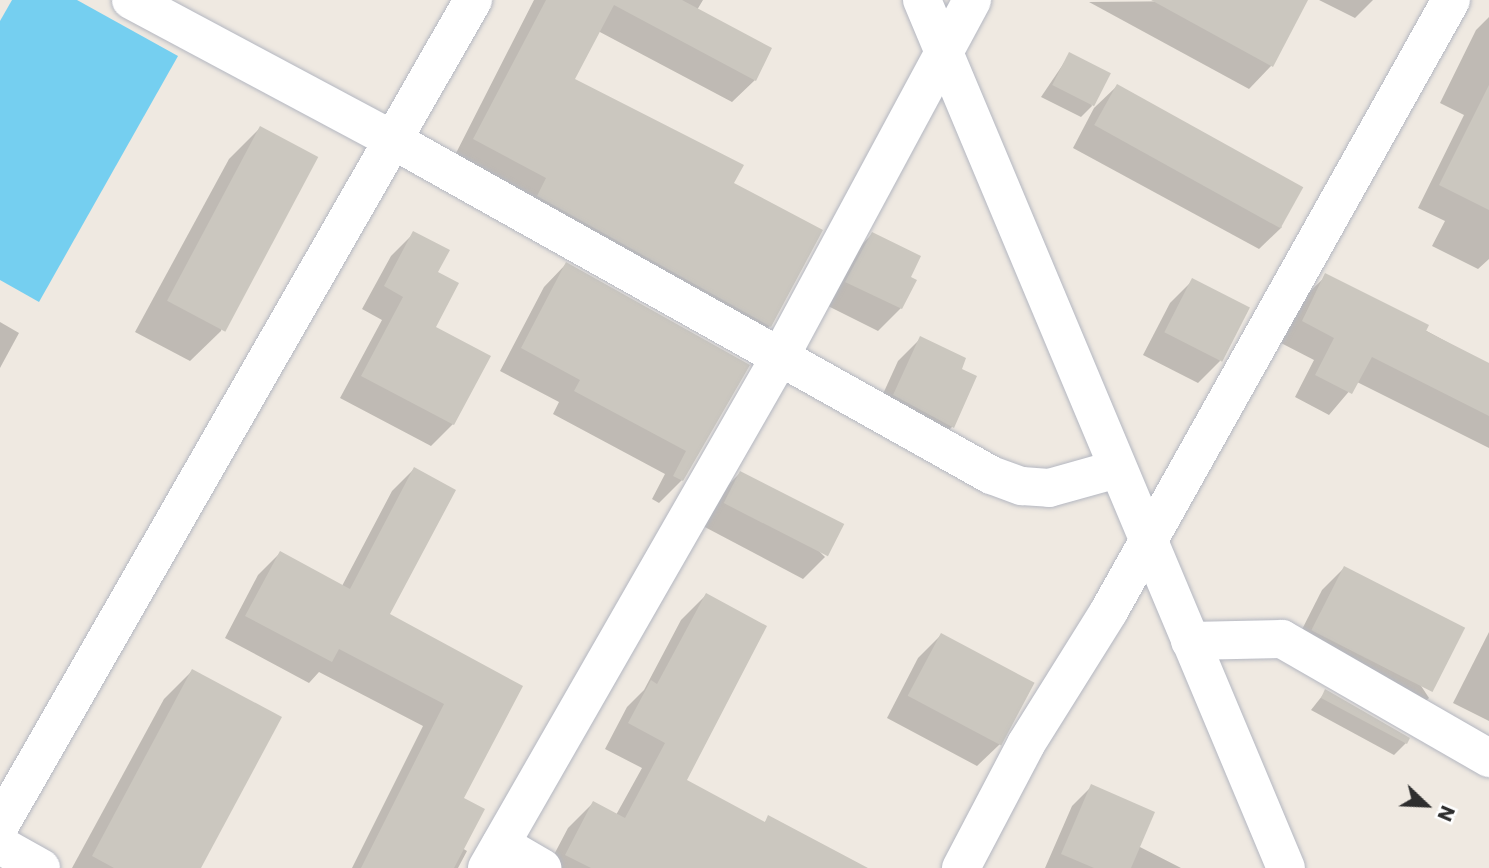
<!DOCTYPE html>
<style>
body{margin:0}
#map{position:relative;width:1489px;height:868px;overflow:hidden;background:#efe9e1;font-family:Poppins,sans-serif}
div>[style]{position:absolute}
.water>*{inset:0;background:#75cff0}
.shadow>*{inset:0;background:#0003}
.building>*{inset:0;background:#cbc7bf;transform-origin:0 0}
.roads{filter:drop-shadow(0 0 2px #b4b7c1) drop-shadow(0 0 2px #b4b7c1)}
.minor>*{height:38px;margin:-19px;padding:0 19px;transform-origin:19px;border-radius:19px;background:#fff}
span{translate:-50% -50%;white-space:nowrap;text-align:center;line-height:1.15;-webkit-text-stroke:5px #fff;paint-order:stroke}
.north{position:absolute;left:1391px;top:770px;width:70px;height:70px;-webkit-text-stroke:5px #fff;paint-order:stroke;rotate:113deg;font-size:19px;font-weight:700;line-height:28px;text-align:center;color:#2e2e2e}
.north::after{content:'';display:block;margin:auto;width:24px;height:32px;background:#2e2e2e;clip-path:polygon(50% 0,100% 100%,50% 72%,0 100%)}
</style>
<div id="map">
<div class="water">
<div style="clip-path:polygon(12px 0,77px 0,178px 56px,39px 302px,0 280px,0 21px)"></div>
</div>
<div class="shadow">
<div style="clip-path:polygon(534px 0,703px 0,697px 10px,755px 80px,732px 102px,598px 31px,572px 80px,732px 184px,770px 326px,747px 348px,452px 161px)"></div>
<div style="clip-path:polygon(1306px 0,1271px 66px,1249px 89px,1089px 2px)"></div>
<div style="clip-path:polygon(1319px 0,1373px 0,1355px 18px)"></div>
<div style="clip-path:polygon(1489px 17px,1489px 259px,1478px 269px,1432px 246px,1445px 221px,1418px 208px,1464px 115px,1440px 103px,1476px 30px)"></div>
<div style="clip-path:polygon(1070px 54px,1092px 106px,1081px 117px,1041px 97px)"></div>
<div style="clip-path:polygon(1117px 86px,1282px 227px,1259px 249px,1073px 148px,1094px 108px)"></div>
<div style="clip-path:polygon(260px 128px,221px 331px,190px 361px,135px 332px,229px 159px)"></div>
<div style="clip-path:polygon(414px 233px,453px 424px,431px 446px,340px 398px,382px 320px,362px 309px,391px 256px)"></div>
<div style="clip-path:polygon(872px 234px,908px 277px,901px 308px,878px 331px,824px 304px,850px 257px)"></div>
<div style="clip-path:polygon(566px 264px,748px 366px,682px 480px,659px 503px,652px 499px,665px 474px,553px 414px,559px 402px,500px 371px,544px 287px)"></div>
<div style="clip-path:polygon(1326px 276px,1489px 365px,1489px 448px,1357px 382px,1329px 415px,1295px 397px,1314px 360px,1281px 343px,1304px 297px)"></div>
<div style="clip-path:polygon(1193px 280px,1220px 361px,1198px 383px,1143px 355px,1170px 303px)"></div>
<div style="clip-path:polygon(0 322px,19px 333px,0 368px)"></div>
<div style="clip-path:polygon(920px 339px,959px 370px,952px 427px,930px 449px,872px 418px,898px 361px)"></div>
<div style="clip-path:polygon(414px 469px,388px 614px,521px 687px,462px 798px,462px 848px,467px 851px,458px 868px,352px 868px,423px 726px,319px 672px,309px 683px,225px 638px,258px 575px,280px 553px,342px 586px,392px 491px)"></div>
<div style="clip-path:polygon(740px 473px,825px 557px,803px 579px,701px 525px,718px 495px)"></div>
<div style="clip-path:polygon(1344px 568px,1429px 698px,1406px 720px,1290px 653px,1322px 590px)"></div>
<div style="clip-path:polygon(706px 595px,684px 781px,764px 823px,769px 818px,860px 868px,547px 868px,568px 828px,593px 803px,616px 815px,642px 768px,605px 749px,627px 707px,644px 690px,681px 620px)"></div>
<div style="clip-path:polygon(1489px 632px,1489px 721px,1453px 703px)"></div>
<div style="clip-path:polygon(941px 635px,1000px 744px,977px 766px,887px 718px,918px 658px)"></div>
<div style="clip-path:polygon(192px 671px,200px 868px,72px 868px,164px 699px)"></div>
<div style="clip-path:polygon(1326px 691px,1406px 743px,1394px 755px,1311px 710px)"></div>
<div style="clip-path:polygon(1092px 786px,1138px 846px,1181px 868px,1045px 868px,1072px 806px)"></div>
</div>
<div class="building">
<div style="clip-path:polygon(546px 0,682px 0,772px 48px,756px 81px,614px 5px,575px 79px,744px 165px,734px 183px,823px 230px,771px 327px,537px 196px,546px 178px,473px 139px)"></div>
<div style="clip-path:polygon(1151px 0,1308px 0,1273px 67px)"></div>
<div style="left:1069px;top:52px;width:47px;height:37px;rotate:27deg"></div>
<div style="left:1117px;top:84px;width:213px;height:47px;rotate:29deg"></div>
<div style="clip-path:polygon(1489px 85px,1489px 210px,1439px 185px)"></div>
<div style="left:260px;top:126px;width:66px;height:198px;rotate:28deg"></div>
<div style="clip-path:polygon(413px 231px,450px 250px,438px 272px,459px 283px,436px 327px,491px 356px,454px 425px,361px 376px,403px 297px,384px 286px)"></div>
<div style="clip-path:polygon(872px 232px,921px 256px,911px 277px,917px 280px,902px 309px,845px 282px)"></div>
<div style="clip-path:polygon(566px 262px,750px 365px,683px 481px,673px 476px,686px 451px,574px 391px,580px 380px,521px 348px)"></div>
<div style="clip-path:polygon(1325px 273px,1429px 325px,1426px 331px,1489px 363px,1489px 416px,1372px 357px,1352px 394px,1315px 375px,1334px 338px,1302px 321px)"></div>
<div style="left:1192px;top:278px;width:65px;height:61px;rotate:27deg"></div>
<div style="clip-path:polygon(920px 336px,966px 358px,962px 369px,977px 376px,954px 428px,893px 395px)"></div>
<div style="clip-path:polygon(414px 467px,456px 490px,390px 614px,523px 686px,464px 798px,485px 809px,454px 868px,361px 868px,444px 704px,339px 649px,332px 662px,245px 616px,280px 551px,350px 589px)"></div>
<div style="left:740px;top:471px;width:117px;height:36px;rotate:27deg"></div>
<div style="left:1344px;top:566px;width:136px;height:72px;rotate:27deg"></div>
<div style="clip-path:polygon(706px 593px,767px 626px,687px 780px,765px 822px,768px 815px,868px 868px,591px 868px,565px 855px,593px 801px,625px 818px,665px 743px,628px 723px,651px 680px,657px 684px)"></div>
<div style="left:941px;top:633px;width:106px;height:71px;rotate:28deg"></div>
<div style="clip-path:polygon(192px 669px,282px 717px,201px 868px,114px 868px,92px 856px)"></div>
<div style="clip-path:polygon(1325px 689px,1410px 738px,1407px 744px,1321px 698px)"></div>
<div style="clip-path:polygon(1091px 784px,1155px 812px,1131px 868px,1094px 868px,1061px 854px)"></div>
</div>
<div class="roads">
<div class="minor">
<div style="left:131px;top:0;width:295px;rotate:28.1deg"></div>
<div style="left:391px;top:139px;width:688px;rotate:29.25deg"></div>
<div style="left:991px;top:475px;width:33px;rotate:20deg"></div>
<div style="left:1022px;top:486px;width:27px;rotate:4deg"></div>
<div style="left:1049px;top:488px;width:71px;rotate:-15.6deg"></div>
<div style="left:922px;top:0;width:941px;rotate:67.25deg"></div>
<div style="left:1190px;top:641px;width:92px;rotate:-1.2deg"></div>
<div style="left:1282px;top:639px;width:239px;rotate:29.9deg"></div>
<div style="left:0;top:825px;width:951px;rotate:-60.17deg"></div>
<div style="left:501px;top:844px;width:48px;rotate:30.3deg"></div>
<div style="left:0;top:845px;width:47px;rotate:29.3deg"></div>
<div style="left:487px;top:868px;width:591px;rotate:-60.18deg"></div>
<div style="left:781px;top:355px;width:403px;rotate:-61.7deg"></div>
<div style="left:961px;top:868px;width:140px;rotate:-62.3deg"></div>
<div style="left:1026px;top:744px;width:157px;rotate:-58deg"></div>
<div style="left:1109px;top:611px;width:700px;rotate:-60.76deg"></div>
</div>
</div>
<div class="north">N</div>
</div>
